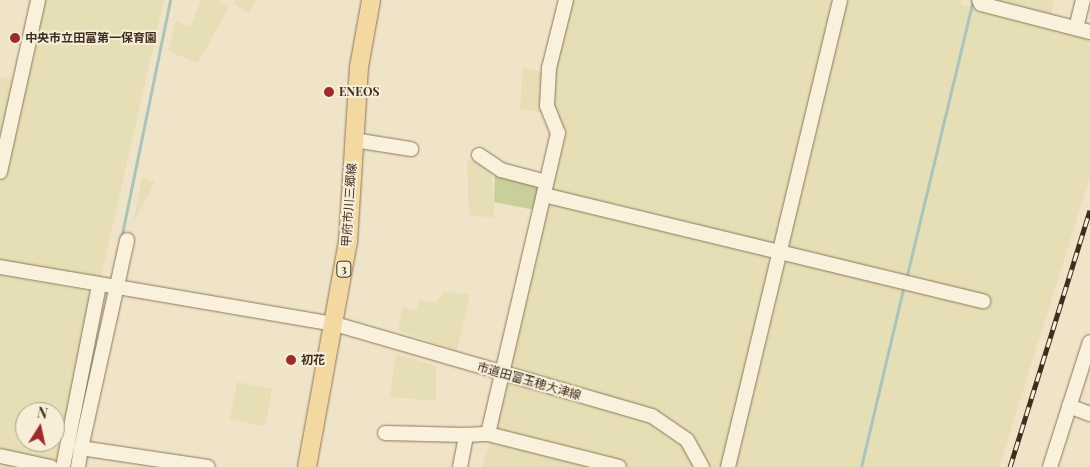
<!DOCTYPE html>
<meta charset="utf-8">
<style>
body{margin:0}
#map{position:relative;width:1090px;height:467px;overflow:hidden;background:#f0e4c8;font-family:"Playfair Display","Noto Sans JP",serif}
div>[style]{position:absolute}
.farmland>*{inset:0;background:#e6deb5;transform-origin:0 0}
.green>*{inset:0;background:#c9cf9b}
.stream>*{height:3px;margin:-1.5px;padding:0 1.5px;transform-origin:1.5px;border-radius:1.5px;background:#a9c4bc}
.roads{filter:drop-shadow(0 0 1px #8d765c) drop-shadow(0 0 1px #8d765c)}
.minor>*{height:14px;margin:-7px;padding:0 7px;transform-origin:7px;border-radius:7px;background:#faf1dc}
.major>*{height:18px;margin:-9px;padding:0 9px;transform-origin:9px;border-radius:9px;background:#f3d9a0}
.rail>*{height:5px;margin-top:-2.5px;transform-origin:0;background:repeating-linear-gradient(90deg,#f7eed8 0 9px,#3d2e20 0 18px);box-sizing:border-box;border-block:1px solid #3d2e20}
.dots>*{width:14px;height:14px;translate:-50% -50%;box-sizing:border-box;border:2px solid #f7eed8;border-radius:50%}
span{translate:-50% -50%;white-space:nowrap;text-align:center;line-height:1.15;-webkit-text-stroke:4px #f7eed8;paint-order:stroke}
.shield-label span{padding:1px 4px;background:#f7eed8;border:1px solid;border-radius:4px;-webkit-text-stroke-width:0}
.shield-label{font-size:11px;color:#3d2e20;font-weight:700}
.poi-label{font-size:12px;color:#3d2e20;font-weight:700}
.left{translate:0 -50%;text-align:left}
.street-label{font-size:12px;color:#3d2e20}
.north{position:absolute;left:15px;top:402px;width:50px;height:50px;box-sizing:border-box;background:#f7eed8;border:1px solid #ada18e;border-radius:50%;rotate:10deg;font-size:14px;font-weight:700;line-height:20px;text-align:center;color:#3d2e20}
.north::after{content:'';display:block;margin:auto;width:18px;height:22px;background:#9e2a2b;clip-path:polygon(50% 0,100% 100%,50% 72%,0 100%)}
</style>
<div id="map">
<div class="farmland">
<div style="clip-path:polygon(37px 0,164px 0,99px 286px,0 267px,0 77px,19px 80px)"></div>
<div style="clip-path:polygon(201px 0,218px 0,229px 7px,198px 63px,168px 51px,176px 21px,191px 26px)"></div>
<div style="clip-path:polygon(235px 0,256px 0,249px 14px,233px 3px)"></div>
<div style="clip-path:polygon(566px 0,961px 0,961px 4px,1090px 39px,1090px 177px,999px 467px,482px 467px,492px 435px,558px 133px,547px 106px)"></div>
<div style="clip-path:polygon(985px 0,1054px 0,1051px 17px)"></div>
<div style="clip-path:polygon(523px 67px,542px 72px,544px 113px,520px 109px)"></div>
<div style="clip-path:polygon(467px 160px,480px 161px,492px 171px,494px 218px,469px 215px)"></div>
<div style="clip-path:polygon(142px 177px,155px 182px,133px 223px)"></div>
<div style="clip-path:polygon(evenodd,0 275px,92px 292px,59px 462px,0 450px,0 275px,25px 412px,55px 412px,55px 442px,25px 442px,25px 412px)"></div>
<div style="clip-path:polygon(444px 292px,470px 294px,457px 351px,398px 330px,402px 308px,418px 310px,418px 300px,436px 303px)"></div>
<div style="clip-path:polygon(396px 354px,436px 366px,436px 401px,390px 397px)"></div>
<div style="left:237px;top:382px;width:36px;height:38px;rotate:11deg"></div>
</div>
<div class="green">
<div style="clip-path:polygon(495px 171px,540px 186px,535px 210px,494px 202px)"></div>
</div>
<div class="stream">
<div style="left:121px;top:239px;width:244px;rotate:-78.4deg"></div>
<div style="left:906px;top:279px;width:287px;rotate:-76.5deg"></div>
<div style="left:861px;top:467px;width:187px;rotate:-76.7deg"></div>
</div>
<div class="roads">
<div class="minor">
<div style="left:566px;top:0;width:70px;rotate:104deg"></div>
<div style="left:549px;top:68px;width:38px;rotate:93deg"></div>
<div style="left:547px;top:106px;width:29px;rotate:68deg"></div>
<div style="left:558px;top:133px;width:309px;rotate:103.1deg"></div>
<div style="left:488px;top:434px;width:135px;rotate:14.1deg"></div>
<div style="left:979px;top:0;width:4px;rotate:63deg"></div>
<div style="left:981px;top:4px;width:113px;rotate:14.4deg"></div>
<div style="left:1076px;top:28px;width:29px;rotate:-76deg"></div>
<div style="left:354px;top:140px;width:58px;rotate:9deg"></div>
<div style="left:479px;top:155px;width:27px;rotate:34deg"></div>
<div style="left:501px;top:170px;width:47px;rotate:14.9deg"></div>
<div style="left:0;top:172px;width:176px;rotate:-77.5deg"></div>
<div style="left:544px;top:195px;width:452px;rotate:13.6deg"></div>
<div style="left:0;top:267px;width:340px;rotate:9.7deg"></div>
<div style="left:335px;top:324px;width:330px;rotate:16.2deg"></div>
<div style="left:652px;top:416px;width:42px;rotate:34.4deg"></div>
<div style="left:687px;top:440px;width:31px;rotate:61deg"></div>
<div style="left:1069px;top:406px;width:22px;rotate:21deg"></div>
<div style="left:385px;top:433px;width:81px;rotate:1.4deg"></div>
<div style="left:81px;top:448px;width:213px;rotate:-77.5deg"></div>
<div style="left:0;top:456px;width:52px;rotate:12.2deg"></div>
<div style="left:63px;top:467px;width:185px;rotate:-78.8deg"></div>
<div style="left:78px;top:467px;width:19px;rotate:-81deg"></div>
<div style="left:81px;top:448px;width:128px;rotate:8.5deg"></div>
<div style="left:460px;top:467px;width:33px;rotate:-79deg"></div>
<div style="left:466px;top:435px;width:22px;rotate:-3deg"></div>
<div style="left:728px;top:467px;width:480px;rotate:-76.5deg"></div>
<div style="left:1050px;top:467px;width:131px;rotate:-72.3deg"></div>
</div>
<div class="major">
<div style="left:307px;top:467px;width:229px;rotate:-79.7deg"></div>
<div style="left:348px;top:242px;width:175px;rotate:-86.4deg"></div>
<div style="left:359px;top:67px;width:68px;rotate:-79.8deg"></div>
</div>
</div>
<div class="rail">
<div style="left:1010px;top:467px;width:269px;rotate:-72.7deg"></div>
</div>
<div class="dots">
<div style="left:15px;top:38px;background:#9e2a2b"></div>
<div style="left:329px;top:92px;background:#9e2a2b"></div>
<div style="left:291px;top:360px;background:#9e2a2b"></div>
</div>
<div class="shield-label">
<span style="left:344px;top:269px">3</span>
</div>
<div class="poi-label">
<span class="left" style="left:25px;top:38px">中央市立田富第一保育園</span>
<span class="left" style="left:339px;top:92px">ENEOS</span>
<span class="left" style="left:301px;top:360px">初花</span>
</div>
<div class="street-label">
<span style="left:349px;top:205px;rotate:-86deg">甲府市川三郷線</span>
<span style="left:529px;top:381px;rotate:16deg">市道田富玉穂大津線</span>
</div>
<div class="north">N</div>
</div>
